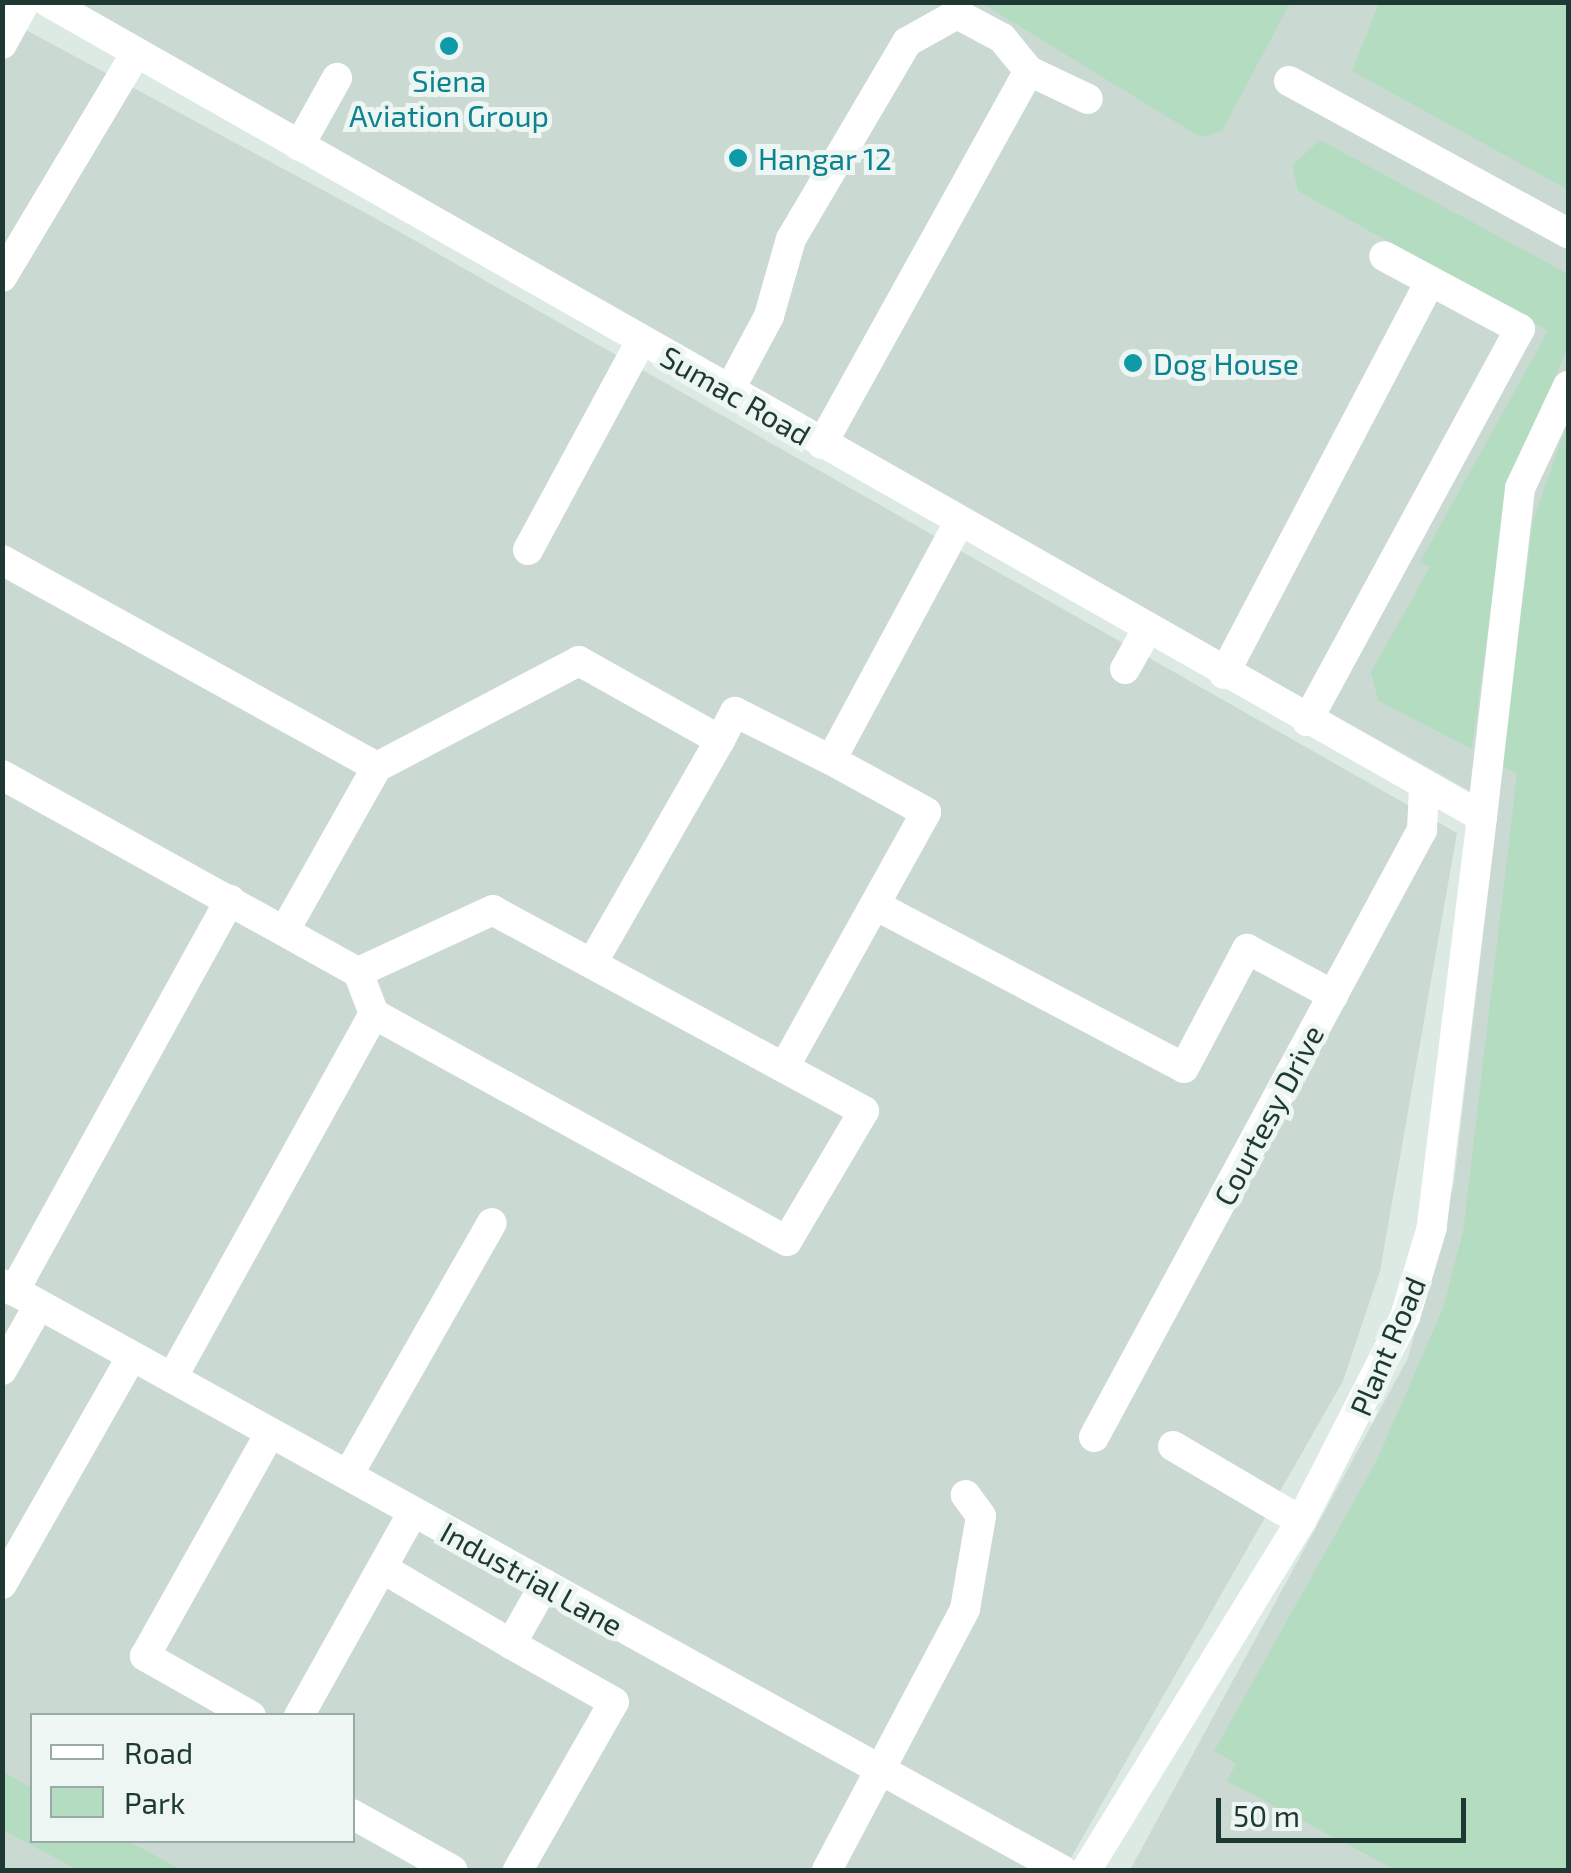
<!DOCTYPE html>
<style>
body{margin:0}
#map{position:relative;width:1571px;height:1873px;overflow:hidden;background:#ddeae4;font-family:"Exo 2",sans-serif}
div>[style]{position:absolute}
.built>*{inset:0;background:#cbd9d3}
.green>*{inset:0;background:#b4dcc0}
.minor>*{height:30px;margin:-15px;padding:0 15px;transform-origin:15px;border-radius:15px;background:#fff}
.dots>*{width:28px;height:28px;translate:-50% -50%;box-sizing:border-box;border:5px solid #edf6f2;border-radius:50%}
span{translate:-50% -50%;white-space:nowrap;text-align:center;line-height:1.15;-webkit-text-stroke:10px #edf6f2;paint-order:stroke}
.culture-label{font-size:30px;color:#0d838f}
.left{translate:0 -50%;text-align:left}
.street-label{font-size:30px;color:#1e3933}
.frame{position:absolute;inset:0;border:5px solid #1e3933;pointer-events:none}
.legend{position:absolute;left:30px;top:1713px;width:325px;height:130px;box-sizing:border-box;background:#edf6f2;border:2px solid #9aaaa6;margin:0;padding:12px 18px;list-style:none;font-size:30px;color:#1e3933}
.legend li{display:flex;align-items:center;gap:20px;height:50px}
.legend b{width:50px;border:2px solid #9aaaa6}
.scale{position:absolute;left:1216px;top:1798px;width:250px;height:45px;box-sizing:border-box;border:5px solid #1e3933;border-top:0;padding-left:12px;font-size:30px;line-height:35px;white-space:nowrap;color:#1e3933;-webkit-text-stroke:8px #edf6f2;paint-order:stroke}
</style>
<div id="map">
<div class="built">
<div style="clip-path:polygon(63px 3px,1568px 3px,1568px 1870px,1130px 1870px,1408px 1358px,1454px 1183px,1498px 807px)"></div>
<div style="clip-path:polygon(evenodd,2px 17px,384px 223px,1457px 833px,1380px 1271px,1343px 1381px,1064px 1870px,3px 1870px,2px 17px,32px 1716px,352px 1716px,352px 1840px,32px 1840px,32px 1716px)"></div>
</div>
<div class="green">
<div style="clip-path:polygon(980px 2px,1290px 3px,1222px 131px,1200px 137px)"></div>
<div style="clip-path:polygon(1379px 3px,1568px 3px,1568px 190px,1352px 71px)"></div>
<div style="clip-path:polygon(1320px 140px,1568px 274px,1568px 347px,1507px 487px,1472px 749px,1378px 701px,1371px 672px,1430px 567px,1420px 562px,1548px 331px,1298px 191px,1292px 165px)"></div>
<div style="clip-path:polygon(1568px 421px,1568px 1870px,1396px 1870px,1227px 1781px,1236px 1764px,1214px 1751px,1377px 1460px,1443px 1308px,1463px 1232px,1517px 774px,1501px 765px,1533px 521px)"></div>
<div style="clip-path:polygon(2px 1771px,32px 1788px,32px 1840px,128px 1841px,182px 1870px,78px 1870px,3px 1830px)"></div>
</div>
<div class="minor">
<div style="left:48px;top:2px;width:1649px;rotate:29.61deg"></div>
<div style="left:1482px;top:817px;width:413px;rotate:97deg"></div>
<div style="left:1432px;top:1227px;width:94px;rotate:106.7deg"></div>
<div style="left:1405px;top:1317px;width:229px;rotate:117deg"></div>
<div style="left:1301px;top:1521px;width:410px;rotate:121.6deg"></div>
<div style="left:2px;top:44px;width:48px;rotate:-61.3deg"></div>
<div style="left:1289px;top:81px;width:318px;rotate:28.6deg"></div>
<div style="left:299px;top:146px;width:78px;rotate:-60.8deg"></div>
<div style="left:2px;top:277px;width:261px;rotate:-59.1deg"></div>
<div style="left:729px;top:391px;width:85px;rotate:-61.9deg"></div>
<div style="left:769px;top:316px;width:80px;rotate:-74.1deg"></div>
<div style="left:791px;top:239px;width:229px;rotate:-59.5deg"></div>
<div style="left:907px;top:42px;width:57px;rotate:-29.2deg"></div>
<div style="left:957px;top:14px;width:51px;rotate:28.1deg"></div>
<div style="left:1002px;top:38px;width:43px;rotate:50.7deg"></div>
<div style="left:1029px;top:71px;width:65px;rotate:25.4deg"></div>
<div style="left:822px;top:444px;width:427px;rotate:-61deg"></div>
<div style="left:528px;top:550px;width:238px;rotate:-61.6deg"></div>
<div style="left:2px;top:560px;width:428px;rotate:28.9deg"></div>
<div style="left:1125px;top:669px;width:45px;rotate:-60.6deg"></div>
<div style="left:1224px;top:674px;width:443px;rotate:-62.3deg"></div>
<div style="left:1307px;top:721px;width:446px;rotate:-61.5deg"></div>
<div style="left:1520px;top:329px;width:154px;rotate:-151.8deg"></div>
<div style="left:720px;top:740px;width:32px;rotate:-62deg"></div>
<div style="left:735px;top:712px;width:107px;rotate:26.6deg"></div>
<div style="left:2px;top:775px;width:407px;rotate:29deg"></div>
<div style="left:358px;top:972px;width:45px;rotate:69.1deg"></div>
<div style="left:374px;top:1014px;width:471px;rotate:28.8deg"></div>
<div style="left:787px;top:1241px;width:151px;rotate:-59.4deg"></div>
<div style="left:864px;top:1111px;width:422px;rotate:-151.6deg"></div>
<div style="left:493px;top:910px;width:149px;rotate:155.3deg"></div>
<div style="left:1482px;top:817px;width:331px;rotate:-83.4deg"></div>
<div style="left:1520px;top:488px;width:113px;rotate:-64.8deg"></div>
<div style="left:875px;top:905px;width:349px;rotate:27.8deg"></div>
<div style="left:1184px;top:1068px;width:135px;rotate:-62.1deg"></div>
<div style="left:1247px;top:949px;width:98px;rotate:28.1deg"></div>
<div style="left:285px;top:930px;width:187px;rotate:-60.6deg"></div>
<div style="left:377px;top:767px;width:228px;rotate:-27.7deg"></div>
<div style="left:579px;top:661px;width:162px;rotate:29.3deg"></div>
<div style="left:720px;top:740px;width:254px;rotate:119.8deg"></div>
<div style="left:786px;top:1064px;width:288px;rotate:-60.9deg"></div>
<div style="left:926px;top:812px;width:108px;rotate:-151.3deg"></div>
<div style="left:831px;top:760px;width:270px;rotate:-61.7deg"></div>
<div style="left:2px;top:1284px;width:1211px;rotate:28.94deg"></div>
<div style="left:14px;top:1291px;width:447px;rotate:-61.1deg"></div>
<div style="left:2px;top:1370px;width:75px;rotate:-60.4deg"></div>
<div style="left:172px;top:1378px;width:416px;rotate:-61deg"></div>
<div style="left:1094px;top:1437px;width:690px;rotate:-61.61deg"></div>
<div style="left:1422px;top:830px;width:42px;rotate:-87.3deg"></div>
<div style="left:1173px;top:1446px;width:148px;rotate:30.4deg"></div>
<div style="left:348px;top:1475px;width:290px;rotate:-60.3deg"></div>
<div style="left:382px;top:1568px;width:150px;rotate:30.5deg"></div>
<div style="left:2px;top:1584px;width:262px;rotate:-60.3deg"></div>
<div style="left:251px;top:1716px;width:122px;rotate:-150.5deg"></div>
<div style="left:145px;top:1656px;width:256px;rotate:-60.7deg"></div>
<div style="left:299px;top:1716px;width:234px;rotate:-60.8deg"></div>
<div style="left:352px;top:1814px;width:115px;rotate:29.2deg"></div>
<div style="left:518px;top:1870px;width:193px;rotate:-60.3deg"></div>
<div style="left:614px;top:1702px;width:118px;rotate:-150.6deg"></div>
<div style="left:511px;top:1644px;width:69px;rotate:-60.5deg"></div>
<div style="left:827px;top:1870px;width:295px;rotate:-62.1deg"></div>
<div style="left:965px;top:1609px;width:94px;rotate:-80.2deg"></div>
<div style="left:981px;top:1516px;width:26px;rotate:-126deg"></div>
</div>
<div class="dots">
<div style="left:449px;top:46px;background:#0f9aa8"></div>
<div style="left:738px;top:158px;background:#0f9aa8"></div>
<div style="left:1133px;top:363px;background:#0f9aa8"></div>
</div>
<div class="culture-label">
<span style="left:449px;top:97px">Siena<br>Aviation Group</span>
<span class="left" style="left:758px;top:158px">Hangar 12</span>
<span class="left" style="left:1153px;top:363px">Dog House</span>
</div>
<div class="street-label">
<span style="left:736px;top:395px;rotate:30deg">Sumac Road</span>
<span style="left:1268px;top:1115px;rotate:-62deg">Courtesy Drive</span>
<span style="left:1387px;top:1346px;rotate:-67deg">Plant Road</span>
<span style="left:532px;top:1578px;rotate:29deg">Industrial Lane</span>
</div>
<div class="frame"></div>
<ul class="legend">
<li><b style="height:12px;background:#fff"></b>Road</li>
<li><b style="height:28px;background:#b4dcc0"></b>Park</li>
</ul>
<div class="scale">50 m</div>
</div>
